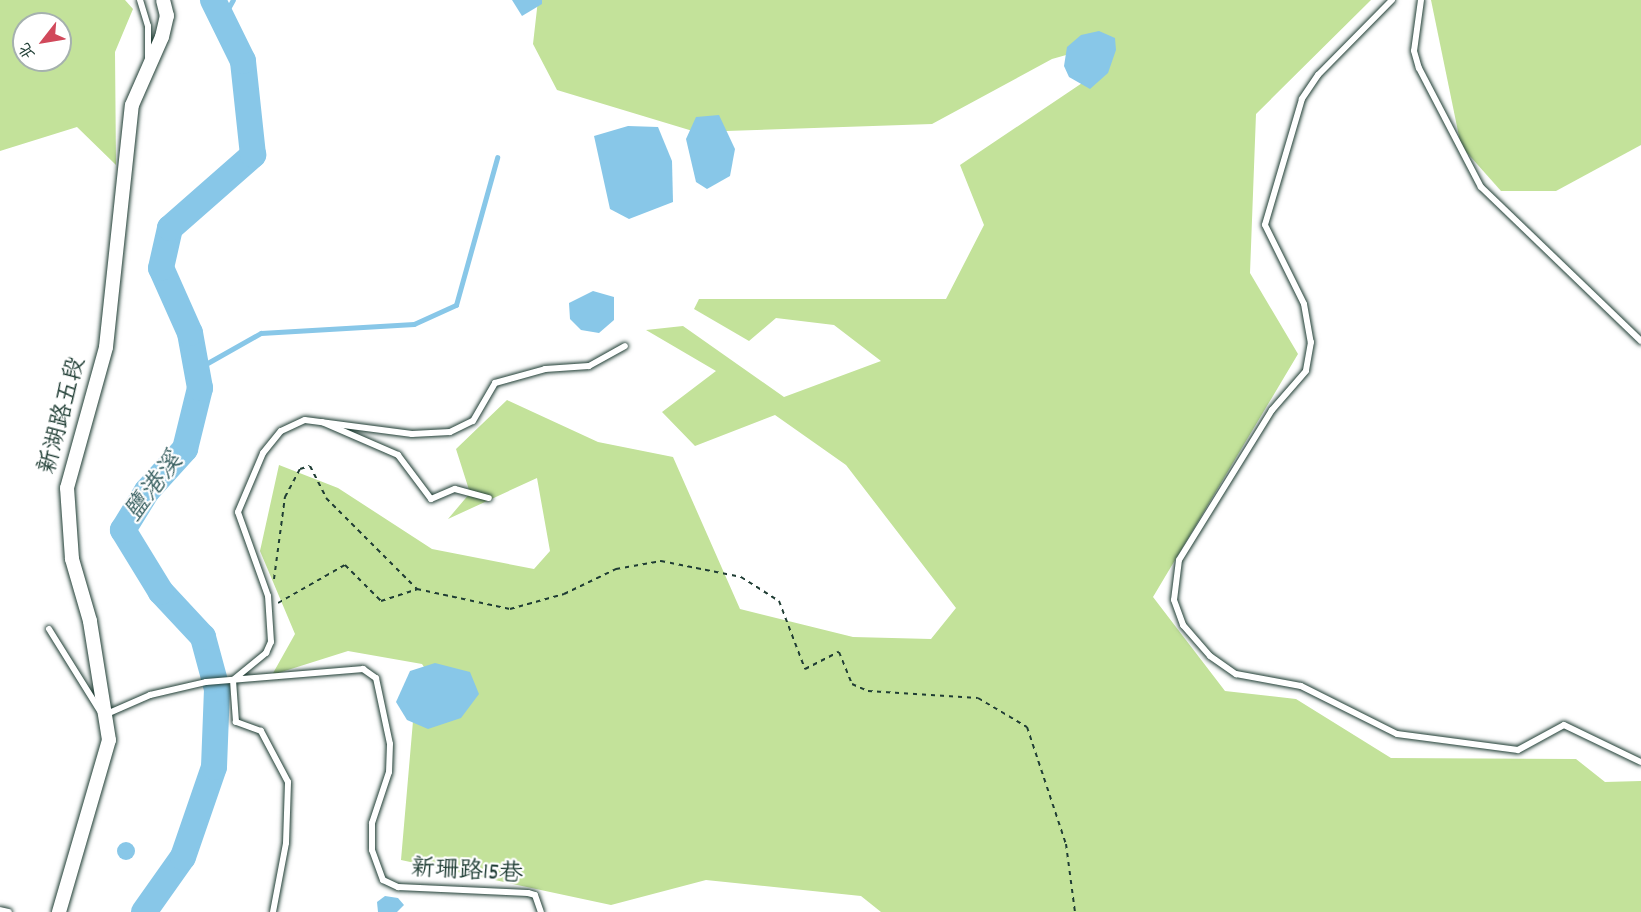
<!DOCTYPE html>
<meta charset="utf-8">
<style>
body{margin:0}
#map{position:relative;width:1641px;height:912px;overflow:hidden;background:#fff;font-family:Dekko,"LXGW WenKai TC",sans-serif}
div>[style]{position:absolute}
.green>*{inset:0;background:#c3e29a}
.water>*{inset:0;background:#88c7e8}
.round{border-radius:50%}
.stream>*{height:4.5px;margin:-2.25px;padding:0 2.25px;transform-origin:2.25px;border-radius:2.25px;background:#88c7e8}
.river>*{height:26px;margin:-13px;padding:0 13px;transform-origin:13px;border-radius:13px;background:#88c7e8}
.path>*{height:2px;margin-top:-1px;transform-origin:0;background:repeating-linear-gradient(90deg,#1f3d34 0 4.5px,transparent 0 9px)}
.roads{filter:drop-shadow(0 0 2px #1f3d34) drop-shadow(0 0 2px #1f3d34)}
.service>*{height:6px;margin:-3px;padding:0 3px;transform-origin:3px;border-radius:3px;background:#fff}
.tertiary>*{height:14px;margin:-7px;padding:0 7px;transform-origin:7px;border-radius:7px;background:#fff}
span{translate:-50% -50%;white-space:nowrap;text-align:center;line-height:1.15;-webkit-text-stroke:4.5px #fff;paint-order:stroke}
.street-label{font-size:24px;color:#1f3d34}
.water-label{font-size:26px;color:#396061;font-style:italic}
.north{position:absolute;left:12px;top:12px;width:60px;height:60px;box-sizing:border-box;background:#fff;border:2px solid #a5b1ae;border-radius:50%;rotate:239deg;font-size:16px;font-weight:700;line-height:24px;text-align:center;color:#1f3d34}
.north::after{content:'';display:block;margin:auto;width:21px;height:27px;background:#d1495b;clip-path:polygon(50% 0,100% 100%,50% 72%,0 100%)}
</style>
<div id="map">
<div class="green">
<div style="clip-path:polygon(evenodd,0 0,125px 0,133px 9px,115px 52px,116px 165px,77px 127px,0 151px,0 0,24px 24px,60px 24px,60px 60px,24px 60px,24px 24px)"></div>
<div style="clip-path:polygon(538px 0,1371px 0,1256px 114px,1250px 273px,1298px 354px,1153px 597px,1225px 691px,1296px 699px,1391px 758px,1576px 759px,1605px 782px,1641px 781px,1641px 912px,881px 912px,861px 896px,706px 880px,611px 905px,401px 860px,413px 721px,444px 697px,422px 664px,348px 651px,272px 675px,295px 634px,260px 551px,279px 465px,338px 488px,432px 549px,534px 569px,550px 551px,537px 478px,448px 519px,470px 493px,456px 449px,507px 400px,598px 442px,673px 457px,740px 609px,853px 637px,931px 639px,956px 608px,846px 465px,775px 415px,695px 446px,662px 412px,716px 371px,646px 330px,683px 326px,784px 397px,881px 361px,834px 325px,776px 318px,749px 341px,694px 309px,699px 299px,946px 299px,984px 225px,960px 165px,1097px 73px,1098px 46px,1052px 59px,932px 124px,696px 132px,557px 90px,533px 44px)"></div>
<div style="clip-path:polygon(1431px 0,1641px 0,1641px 145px,1556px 191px,1501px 191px,1461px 146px)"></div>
</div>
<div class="water">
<div style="clip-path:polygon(512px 0,542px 0,542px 4px,522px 16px)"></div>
<div style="clip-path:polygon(1099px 31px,1115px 38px,1116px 50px,1108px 73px,1090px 89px,1069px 77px,1064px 66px,1067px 47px,1081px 35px)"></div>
<div style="clip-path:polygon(719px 115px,735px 149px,730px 176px,707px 189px,696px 182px,686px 139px,696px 117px)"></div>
<div style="clip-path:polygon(628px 126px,658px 127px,672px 161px,673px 202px,629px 219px,610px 209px,594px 136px)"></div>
<div style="clip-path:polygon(593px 291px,614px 297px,614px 320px,599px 333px,581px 330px,570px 319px,569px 303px)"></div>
<div style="clip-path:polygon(435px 663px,470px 672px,479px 694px,461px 718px,428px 729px,407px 720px,396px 702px,410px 671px)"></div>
<div class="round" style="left:117px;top:842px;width:18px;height:18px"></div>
<div style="clip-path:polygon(385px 896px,398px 898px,404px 905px,397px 912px,378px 912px,377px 902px)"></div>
</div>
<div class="stream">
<div style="left:224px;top:16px;width:18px;rotate:-61deg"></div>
<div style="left:197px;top:369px;width:73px;rotate:-29.4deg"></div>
<div style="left:261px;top:333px;width:153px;rotate:-3.4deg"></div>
<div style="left:414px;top:324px;width:46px;rotate:-24.3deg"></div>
<div style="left:456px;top:305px;width:153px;rotate:-74.4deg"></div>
</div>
<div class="river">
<div style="left:144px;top:912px;width:67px;rotate:-54.7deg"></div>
<div style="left:183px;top:857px;width:95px;rotate:-71deg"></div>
<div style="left:214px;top:767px;width:78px;rotate:-87.8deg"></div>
<div style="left:217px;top:689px;width:54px;rotate:-105.1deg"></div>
<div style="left:203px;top:637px;width:62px;rotate:-133deg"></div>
<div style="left:161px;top:592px;width:73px;rotate:-121.5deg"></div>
<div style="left:123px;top:530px;width:46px;rotate:-58.4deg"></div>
<div style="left:147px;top:491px;width:57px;rotate:-47.9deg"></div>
<div style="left:185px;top:449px;width:63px;rotate:-76.2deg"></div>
<div style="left:200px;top:388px;width:56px;rotate:-100.3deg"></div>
<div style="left:190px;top:333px;width:71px;rotate:-114deg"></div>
<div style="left:161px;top:268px;width:41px;rotate:-77.3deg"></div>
<div style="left:170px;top:228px;width:111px;rotate:-41.3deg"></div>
<div style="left:253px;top:155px;width:95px;rotate:-96.1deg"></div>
<div style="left:243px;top:61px;width:68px;rotate:-116.2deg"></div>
</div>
<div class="path">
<div style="left:274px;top:579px;width:83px;rotate:-82.4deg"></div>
<div style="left:285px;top:497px;width:32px;rotate:-62deg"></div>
<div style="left:300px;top:469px;width:10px;rotate:-17deg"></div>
<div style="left:310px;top:466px;width:36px;rotate:63deg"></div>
<div style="left:326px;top:498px;width:129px;rotate:45deg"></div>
<div style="left:417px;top:589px;width:95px;rotate:12.1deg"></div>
<div style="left:510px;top:609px;width:56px;rotate:-15.5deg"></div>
<div style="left:564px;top:594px;width:58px;rotate:-25.7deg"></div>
<div style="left:616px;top:569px;width:46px;rotate:-10.1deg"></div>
<div style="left:661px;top:561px;width:82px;rotate:11.3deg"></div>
<div style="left:741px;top:577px;width:45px;rotate:32.3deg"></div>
<div style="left:779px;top:601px;width:73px;rotate:69.1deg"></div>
<div style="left:805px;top:669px;width:38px;rotate:-27deg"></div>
<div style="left:839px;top:652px;width:35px;rotate:68deg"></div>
<div style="left:852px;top:684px;width:17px;rotate:24deg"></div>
<div style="left:868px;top:691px;width:110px;rotate:3.6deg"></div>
<div style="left:978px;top:698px;width:57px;rotate:30.6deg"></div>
<div style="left:1027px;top:727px;width:123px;rotate:71.6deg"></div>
<div style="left:1066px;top:844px;width:69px;rotate:82.5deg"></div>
<div style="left:278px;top:603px;width:77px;rotate:-29.6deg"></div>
<div style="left:345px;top:565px;width:51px;rotate:45deg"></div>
<div style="left:381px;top:601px;width:38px;rotate:-18deg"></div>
</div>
<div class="roads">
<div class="service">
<div style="left:140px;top:0;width:27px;rotate:73deg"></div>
<div style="left:148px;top:26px;width:32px;rotate:90deg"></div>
<div style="left:1392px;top:0;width:105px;rotate:134.6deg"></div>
<div style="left:1318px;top:75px;width:29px;rotate:124deg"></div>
<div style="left:1302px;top:99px;width:131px;rotate:106.4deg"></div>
<div style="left:1265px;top:225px;width:88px;rotate:63.7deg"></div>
<div style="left:1304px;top:304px;width:39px;rotate:80deg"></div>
<div style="left:1311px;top:342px;width:29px;rotate:100deg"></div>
<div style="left:1306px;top:371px;width:52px;rotate:131.1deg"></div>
<div style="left:1272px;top:410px;width:176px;rotate:121.8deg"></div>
<div style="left:1179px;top:560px;width:40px;rotate:97.1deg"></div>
<div style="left:1174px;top:600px;width:27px;rotate:70deg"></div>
<div style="left:1183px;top:625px;width:41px;rotate:48.9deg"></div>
<div style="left:1210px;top:656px;width:32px;rotate:35deg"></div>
<div style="left:1236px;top:674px;width:66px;rotate:10.5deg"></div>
<div style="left:1301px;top:686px;width:107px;rotate:26.6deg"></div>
<div style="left:1397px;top:734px;width:122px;rotate:7.5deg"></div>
<div style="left:1518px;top:750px;width:52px;rotate:-28.5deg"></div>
<div style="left:1564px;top:725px;width:85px;rotate:25.7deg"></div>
<div style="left:1421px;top:0;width:51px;rotate:97.8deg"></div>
<div style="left:1414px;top:51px;width:18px;rotate:74deg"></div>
<div style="left:1419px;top:68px;width:134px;rotate:62.5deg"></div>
<div style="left:1481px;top:187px;width:222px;rotate:43.9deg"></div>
<div style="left:322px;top:422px;width:83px;rotate:23.5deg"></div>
<div style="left:398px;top:455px;width:55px;rotate:53.1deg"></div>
<div style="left:431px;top:499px;width:26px;rotate:-23deg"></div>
<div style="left:455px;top:489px;width:35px;rotate:15deg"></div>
<div style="left:49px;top:629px;width:97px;rotate:58.1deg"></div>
<div style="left:109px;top:713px;width:45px;rotate:-23.7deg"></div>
<div style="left:150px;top:695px;width:57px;rotate:-13.1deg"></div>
<div style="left:206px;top:682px;width:158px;rotate:-4.7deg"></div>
<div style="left:363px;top:669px;width:16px;rotate:35deg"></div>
<div style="left:376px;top:678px;width:67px;rotate:78deg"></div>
<div style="left:390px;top:744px;width:28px;rotate:92deg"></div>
<div style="left:389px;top:772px;width:54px;rotate:108.4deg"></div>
<div style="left:372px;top:823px;width:27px;rotate:90deg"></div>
<div style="left:372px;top:850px;width:32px;rotate:70deg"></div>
<div style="left:383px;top:880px;width:17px;rotate:25deg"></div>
<div style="left:398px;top:887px;width:130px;rotate:2.6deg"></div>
<div style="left:528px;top:893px;width:7px;rotate:16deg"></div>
<div style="left:535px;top:895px;width:18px;rotate:71deg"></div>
<div style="left:0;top:910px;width:9px;rotate:13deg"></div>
<div style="left:273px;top:912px;width:70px;rotate:-79.3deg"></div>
<div style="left:286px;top:843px;width:61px;rotate:-88.1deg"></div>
<div style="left:288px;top:782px;width:58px;rotate:-117.9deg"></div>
<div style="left:261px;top:731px;width:27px;rotate:-160deg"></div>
<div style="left:236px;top:722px;width:42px;rotate:-94.1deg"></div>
<div style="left:233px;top:680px;width:43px;rotate:-39.3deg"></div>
<div style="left:266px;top:653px;width:12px;rotate:-66deg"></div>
<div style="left:271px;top:642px;width:46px;rotate:-93.7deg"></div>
<div style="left:268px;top:596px;width:89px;rotate:-109.7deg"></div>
<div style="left:238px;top:512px;width:64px;rotate:-67deg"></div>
<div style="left:263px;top:453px;width:28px;rotate:-51deg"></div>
<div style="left:281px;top:431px;width:26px;rotate:-25deg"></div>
<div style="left:305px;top:420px;width:108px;rotate:7.5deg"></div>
<div style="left:412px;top:434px;width:38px;rotate:-3deg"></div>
<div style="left:450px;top:432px;width:25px;rotate:-26deg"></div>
<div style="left:473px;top:421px;width:44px;rotate:-59.9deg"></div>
<div style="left:495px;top:383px;width:52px;rotate:-15.6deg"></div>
<div style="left:545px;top:369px;width:44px;rotate:-3.9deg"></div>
<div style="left:589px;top:366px;width:41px;rotate:-29.1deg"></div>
</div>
<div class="tertiary">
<div style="left:59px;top:912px;width:179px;rotate:-73.8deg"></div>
<div style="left:109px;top:740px;width:121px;rotate:-99.1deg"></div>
<div style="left:90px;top:621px;width:65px;rotate:-106.2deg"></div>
<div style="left:72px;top:559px;width:71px;rotate:-94deg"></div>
<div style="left:67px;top:488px;width:146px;rotate:-74.5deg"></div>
<div style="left:106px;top:347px;width:243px;rotate:-83.9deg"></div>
<div style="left:132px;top:105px;width:74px;rotate:-66.2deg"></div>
<div style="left:162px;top:37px;width:22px;rotate:-77deg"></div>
<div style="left:167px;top:16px;width:16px;rotate:-104deg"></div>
</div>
</div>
<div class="street-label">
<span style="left:64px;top:416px;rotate:-75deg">新湖路五段</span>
<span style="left:467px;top:873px;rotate:3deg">新珊路15巷</span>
</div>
<div class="water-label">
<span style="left:155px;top:488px;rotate:-53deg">鹽港溪</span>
</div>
<div class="north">北</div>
</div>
